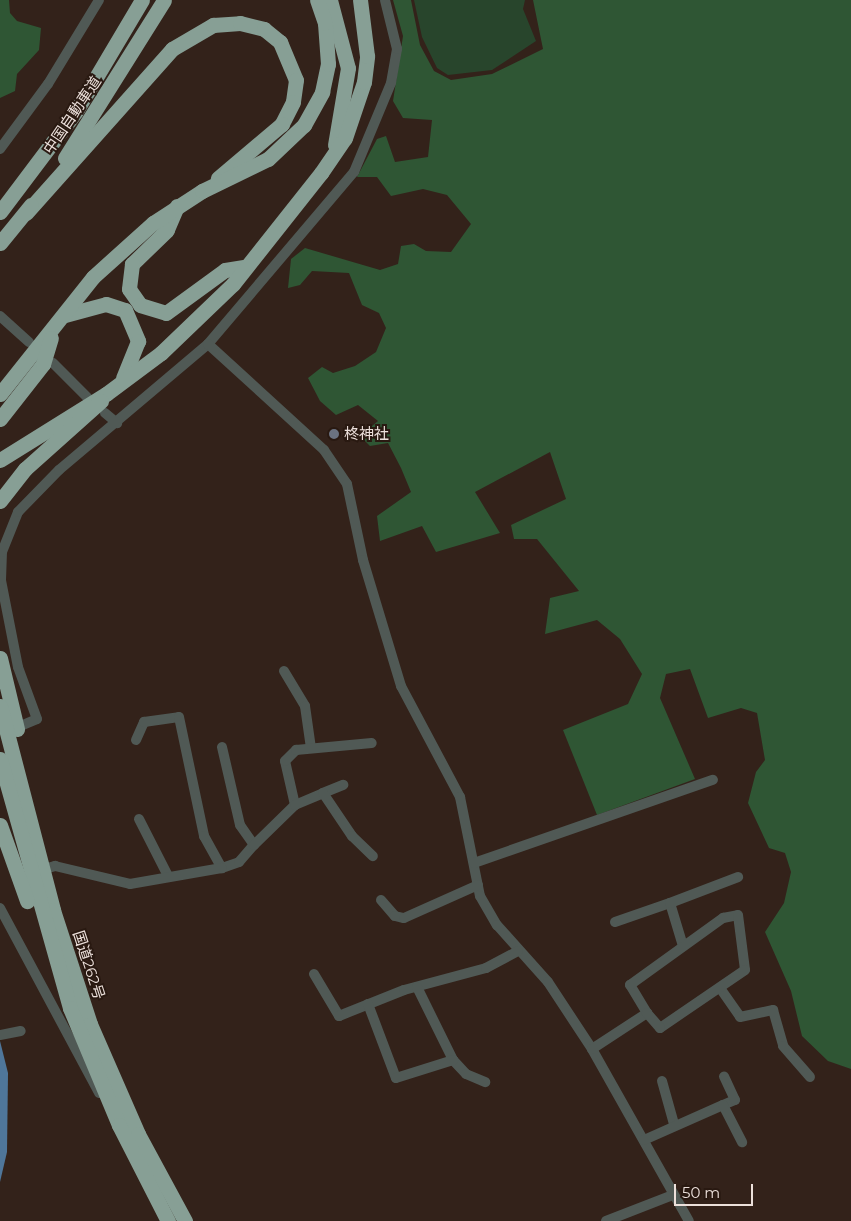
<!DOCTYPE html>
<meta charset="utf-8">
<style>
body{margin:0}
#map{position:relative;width:851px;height:1221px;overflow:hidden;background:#33221a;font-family:Montserrat,"Noto Sans JP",sans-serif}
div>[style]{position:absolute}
.green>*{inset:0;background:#28452c}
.forest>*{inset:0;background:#2f5634}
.water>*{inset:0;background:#4f769a}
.street>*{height:10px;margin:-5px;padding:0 5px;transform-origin:5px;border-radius:5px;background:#505955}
.highway>*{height:15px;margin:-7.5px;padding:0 7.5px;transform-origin:7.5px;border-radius:7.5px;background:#879f95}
.dots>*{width:14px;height:14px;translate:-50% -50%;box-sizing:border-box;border:2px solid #291911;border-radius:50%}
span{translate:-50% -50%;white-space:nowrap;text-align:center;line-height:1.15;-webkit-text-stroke:4px #291911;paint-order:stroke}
.street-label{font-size:15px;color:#ece0db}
.poi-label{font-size:15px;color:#ece0db}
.left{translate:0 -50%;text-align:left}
.scale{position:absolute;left:674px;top:1184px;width:79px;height:22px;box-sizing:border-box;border:2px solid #ece0db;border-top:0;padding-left:6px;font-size:15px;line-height:18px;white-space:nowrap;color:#ece0db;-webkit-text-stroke:4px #291911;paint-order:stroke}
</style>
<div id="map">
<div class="green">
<div style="clip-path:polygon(414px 0,525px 0,523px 9px,536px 41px,492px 70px,448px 75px,437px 68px,422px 37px)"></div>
</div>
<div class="forest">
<div style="clip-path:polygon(0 0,9px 0,10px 13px,17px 21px,41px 28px,39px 50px,17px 74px,15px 91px,0 98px)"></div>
<div style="clip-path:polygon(393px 0,411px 0,420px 45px,434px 71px,451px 80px,492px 74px,543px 49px,533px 0,851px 0,851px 1069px,828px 1061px,802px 1036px,791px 991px,765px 932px,784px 903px,791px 872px,785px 853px,769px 848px,748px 803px,756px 772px,765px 760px,757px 713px,741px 708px,708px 718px,690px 669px,666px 674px,660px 698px,695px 779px,597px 815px,563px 730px,628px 704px,642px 674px,620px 639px,597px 620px,545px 634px,550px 598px,579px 591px,537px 539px,514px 539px,511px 525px,566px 499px,550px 452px,475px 492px,500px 533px,436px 552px,422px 526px,380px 541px,377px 516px,411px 492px,401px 468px,388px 443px,370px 446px,360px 436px,378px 421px,358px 405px,336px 415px,320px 401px,308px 378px,322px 367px,333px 373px,355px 366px,376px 352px,386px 328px,379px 313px,362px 305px,349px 273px,312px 271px,300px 285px,288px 288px,291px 259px,305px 248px,380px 270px,398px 264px,401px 246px,414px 244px,426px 251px,451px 252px,471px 224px,447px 195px,423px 189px,391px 196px,377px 177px,357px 177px,377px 139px,386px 136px,395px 162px,428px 157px,432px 120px,403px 118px,393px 101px,403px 36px)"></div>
</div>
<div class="water">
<div style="clip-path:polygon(0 1041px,8px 1073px,7px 1152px,0 1182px)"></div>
</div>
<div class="street">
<div style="left:0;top:149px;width:81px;rotate:-53.6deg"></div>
<div style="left:48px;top:84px;width:98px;rotate:-58.7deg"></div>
<div style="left:0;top:316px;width:39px;rotate:42deg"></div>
<div style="left:208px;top:344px;width:226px;rotate:-49.7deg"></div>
<div style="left:354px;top:172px;width:96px;rotate:-67.4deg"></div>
<div style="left:391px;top:83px;width:35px;rotate:-80deg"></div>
<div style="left:397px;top:49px;width:50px;rotate:-103.8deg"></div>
<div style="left:53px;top:363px;width:48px;rotate:45deg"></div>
<div style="left:105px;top:413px;width:16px;rotate:40deg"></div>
<div style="left:284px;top:671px;width:41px;rotate:59deg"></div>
<div style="left:305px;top:706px;width:42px;rotate:81.9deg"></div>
<div style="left:11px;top:730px;width:28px;rotate:-23deg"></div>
<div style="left:37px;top:719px;width:55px;rotate:-110.1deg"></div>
<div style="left:18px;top:667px;width:89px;rotate:-101.1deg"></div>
<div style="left:1px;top:580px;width:28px;rotate:-88deg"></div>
<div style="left:2px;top:552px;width:43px;rotate:-68.2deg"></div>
<div style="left:18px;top:512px;width:59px;rotate:-45.7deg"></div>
<div style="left:59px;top:470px;width:195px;rotate:-40.2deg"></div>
<div style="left:208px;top:344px;width:157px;rotate:42.4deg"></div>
<div style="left:324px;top:450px;width:41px;rotate:55.9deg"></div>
<div style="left:347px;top:484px;width:78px;rotate:78.1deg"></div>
<div style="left:363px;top:560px;width:132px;rotate:73.2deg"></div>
<div style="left:401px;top:686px;width:126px;rotate:62deg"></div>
<div style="left:460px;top:797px;width:101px;rotate:78.6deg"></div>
<div style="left:480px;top:896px;width:34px;rotate:60deg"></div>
<div style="left:497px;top:925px;width:76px;rotate:48.2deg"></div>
<div style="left:548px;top:982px;width:80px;rotate:56.7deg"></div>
<div style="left:592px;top:1049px;width:197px;rotate:60.6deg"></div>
<div style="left:136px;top:740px;width:20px;rotate:-66deg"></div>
<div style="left:144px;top:722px;width:35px;rotate:-8deg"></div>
<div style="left:179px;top:717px;width:122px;rotate:78.1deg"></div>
<div style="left:204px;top:836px;width:37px;rotate:61deg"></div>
<div style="left:222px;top:868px;width:18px;rotate:-19deg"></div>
<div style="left:239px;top:862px;width:23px;rotate:-49deg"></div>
<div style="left:254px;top:845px;width:24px;rotate:-125deg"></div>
<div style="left:240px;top:825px;width:80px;rotate:-103deg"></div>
<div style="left:323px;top:793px;width:22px;rotate:-22deg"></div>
<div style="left:295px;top:805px;width:45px;rotate:-102.8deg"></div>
<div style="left:285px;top:761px;width:16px;rotate:-45deg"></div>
<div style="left:296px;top:750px;width:76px;rotate:-5.3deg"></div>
<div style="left:139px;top:819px;width:64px;rotate:63deg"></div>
<div style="left:254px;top:845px;width:57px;rotate:-44.3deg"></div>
<div style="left:295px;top:805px;width:30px;rotate:-23deg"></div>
<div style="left:323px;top:793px;width:52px;rotate:56deg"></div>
<div style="left:352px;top:836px;width:29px;rotate:44deg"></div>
<div style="left:474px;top:863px;width:253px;rotate:-19.2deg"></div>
<div style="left:41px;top:870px;width:15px;rotate:-16deg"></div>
<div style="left:55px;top:866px;width:77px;rotate:13.5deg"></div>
<div style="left:130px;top:884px;width:93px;rotate:-9.9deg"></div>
<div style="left:381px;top:900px;width:21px;rotate:49deg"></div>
<div style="left:395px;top:916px;width:9px;rotate:13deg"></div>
<div style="left:404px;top:918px;width:81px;rotate:-24deg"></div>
<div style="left:0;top:908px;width:210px;rotate:61.8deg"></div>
<div style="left:615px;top:922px;width:58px;rotate:-19.1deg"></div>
<div style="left:683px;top:946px;width:45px;rotate:-106.8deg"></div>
<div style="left:670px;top:903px;width:73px;rotate:-20.9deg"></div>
<div style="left:314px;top:974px;width:49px;rotate:59.2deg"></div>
<div style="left:339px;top:1016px;width:70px;rotate:-21.8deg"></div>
<div style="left:404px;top:990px;width:85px;rotate:-15deg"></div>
<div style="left:486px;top:968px;width:36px;rotate:-28deg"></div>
<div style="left:417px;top:987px;width:81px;rotate:63.7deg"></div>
<div style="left:453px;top:1060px;width:19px;rotate:47deg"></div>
<div style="left:466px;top:1074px;width:21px;rotate:23deg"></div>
<div style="left:720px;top:988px;width:35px;rotate:55deg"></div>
<div style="left:740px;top:1017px;width:34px;rotate:-12deg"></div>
<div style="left:773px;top:1010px;width:37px;rotate:74deg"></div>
<div style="left:783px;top:1046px;width:41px;rotate:48.9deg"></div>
<div style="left:368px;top:1004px;width:79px;rotate:69.3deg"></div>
<div style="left:396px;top:1078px;width:60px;rotate:-17.5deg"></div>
<div style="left:0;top:1035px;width:21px;rotate:-11deg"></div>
<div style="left:592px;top:1049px;width:66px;rotate:-33.2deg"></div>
<div style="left:647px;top:1013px;width:33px;rotate:-121deg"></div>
<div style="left:630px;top:985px;width:115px;rotate:-35.8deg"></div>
<div style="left:723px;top:918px;width:15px;rotate:-11deg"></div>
<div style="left:738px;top:915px;width:55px;rotate:82.7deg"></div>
<div style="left:745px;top:970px;width:103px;rotate:145.7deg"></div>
<div style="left:660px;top:1028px;width:20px;rotate:-131deg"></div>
<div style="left:662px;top:1081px;width:45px;rotate:74.4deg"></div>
<div style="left:723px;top:1105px;width:13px;rotate:-23deg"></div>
<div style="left:735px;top:1100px;width:26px;rotate:-115deg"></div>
<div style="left:644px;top:1140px;width:86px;rotate:-23.9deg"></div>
<div style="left:723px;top:1105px;width:42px;rotate:62.8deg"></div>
<div style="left:606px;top:1221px;width:72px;rotate:-21.2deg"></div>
</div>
<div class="highway">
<div style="left:330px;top:0;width:70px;rotate:75.2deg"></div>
<div style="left:348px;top:68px;width:78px;rotate:99.6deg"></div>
<div style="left:65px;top:158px;width:186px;rotate:-57.9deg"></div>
<div style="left:177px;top:206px;width:26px;rotate:113deg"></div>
<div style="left:167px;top:230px;width:49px;rotate:135.8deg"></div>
<div style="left:132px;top:264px;width:25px;rotate:97deg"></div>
<div style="left:129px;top:289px;width:19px;rotate:55deg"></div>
<div style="left:140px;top:305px;width:27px;rotate:17deg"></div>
<div style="left:166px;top:313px;width:73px;rotate:-36.1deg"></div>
<div style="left:225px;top:270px;width:19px;rotate:-9deg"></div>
<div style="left:0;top:212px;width:126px;rotate:-53deg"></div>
<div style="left:76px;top:111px;width:129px;rotate:-59.3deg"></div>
<div style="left:26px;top:213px;width:220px;rotate:-48.3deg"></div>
<div style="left:172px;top:49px;width:48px;rotate:-30.3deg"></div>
<div style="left:213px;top:25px;width:27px;rotate:-4deg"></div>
<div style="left:240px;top:23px;width:25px;rotate:14deg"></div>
<div style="left:264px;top:29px;width:21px;rotate:39deg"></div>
<div style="left:280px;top:42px;width:41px;rotate:67.2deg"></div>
<div style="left:296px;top:80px;width:22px;rotate:98deg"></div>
<div style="left:293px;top:102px;width:25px;rotate:117deg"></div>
<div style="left:282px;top:124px;width:84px;rotate:139.8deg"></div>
<div style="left:0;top:243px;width:49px;rotate:-50.8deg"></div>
<div style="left:65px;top:315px;width:42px;rotate:-15deg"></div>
<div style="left:106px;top:304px;width:20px;rotate:18deg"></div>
<div style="left:125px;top:310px;width:34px;rotate:67deg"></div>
<div style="left:138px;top:341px;width:40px;rotate:112deg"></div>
<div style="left:0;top:394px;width:149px;rotate:-51.5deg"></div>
<div style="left:93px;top:277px;width:81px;rotate:-42deg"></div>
<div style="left:153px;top:223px;width:59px;rotate:-33.1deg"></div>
<div style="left:202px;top:191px;width:73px;rotate:-25.9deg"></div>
<div style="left:268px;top:159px;width:50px;rotate:-43.4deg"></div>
<div style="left:304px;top:125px;width:38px;rotate:-61deg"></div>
<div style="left:322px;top:92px;width:29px;rotate:-78deg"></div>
<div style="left:328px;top:64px;width:41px;rotate:-94.2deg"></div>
<div style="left:325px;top:23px;width:24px;rotate:-109deg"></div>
<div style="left:0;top:419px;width:70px;rotate:-52deg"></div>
<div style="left:43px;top:364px;width:27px;rotate:-73deg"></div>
<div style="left:0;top:460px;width:125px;rotate:-31.9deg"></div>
<div style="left:106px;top:394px;width:69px;rotate:-36.7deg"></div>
<div style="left:161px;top:353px;width:100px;rotate:-43.8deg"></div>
<div style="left:233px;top:284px;width:142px;rotate:-51.6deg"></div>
<div style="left:321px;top:173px;width:42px;rotate:-55.6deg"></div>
<div style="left:345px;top:138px;width:59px;rotate:-71.3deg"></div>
<div style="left:364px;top:82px;width:26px;rotate:-83deg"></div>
<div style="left:367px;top:56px;width:56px;rotate:-97.1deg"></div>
<div style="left:0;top:501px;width:41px;rotate:-52deg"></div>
<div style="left:25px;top:469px;width:102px;rotate:-41.8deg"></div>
<div style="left:0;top:658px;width:73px;rotate:76.5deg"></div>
<div style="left:0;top:706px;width:211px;rotate:75.4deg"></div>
<div style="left:53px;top:910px;width:120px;rotate:72deg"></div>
<div style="left:90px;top:1024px;width:120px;rotate:66.4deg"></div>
<div style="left:138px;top:1134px;width:99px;rotate:61.6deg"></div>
<div style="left:0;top:759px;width:259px;rotate:74.3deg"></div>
<div style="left:70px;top:1008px;width:127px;rotate:67.3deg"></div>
<div style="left:119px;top:1125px;width:108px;rotate:63deg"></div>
<div style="left:0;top:825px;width:81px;rotate:70.4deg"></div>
</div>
<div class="dots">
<div style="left:334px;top:434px;background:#6b7280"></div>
</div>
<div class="street-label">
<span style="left:72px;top:115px;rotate:-56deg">中国自動車道</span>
<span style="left:89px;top:965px;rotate:72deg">国道262号</span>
</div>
<div class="poi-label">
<span class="left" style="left:344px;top:434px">柊神社</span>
</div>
<div class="scale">50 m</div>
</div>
